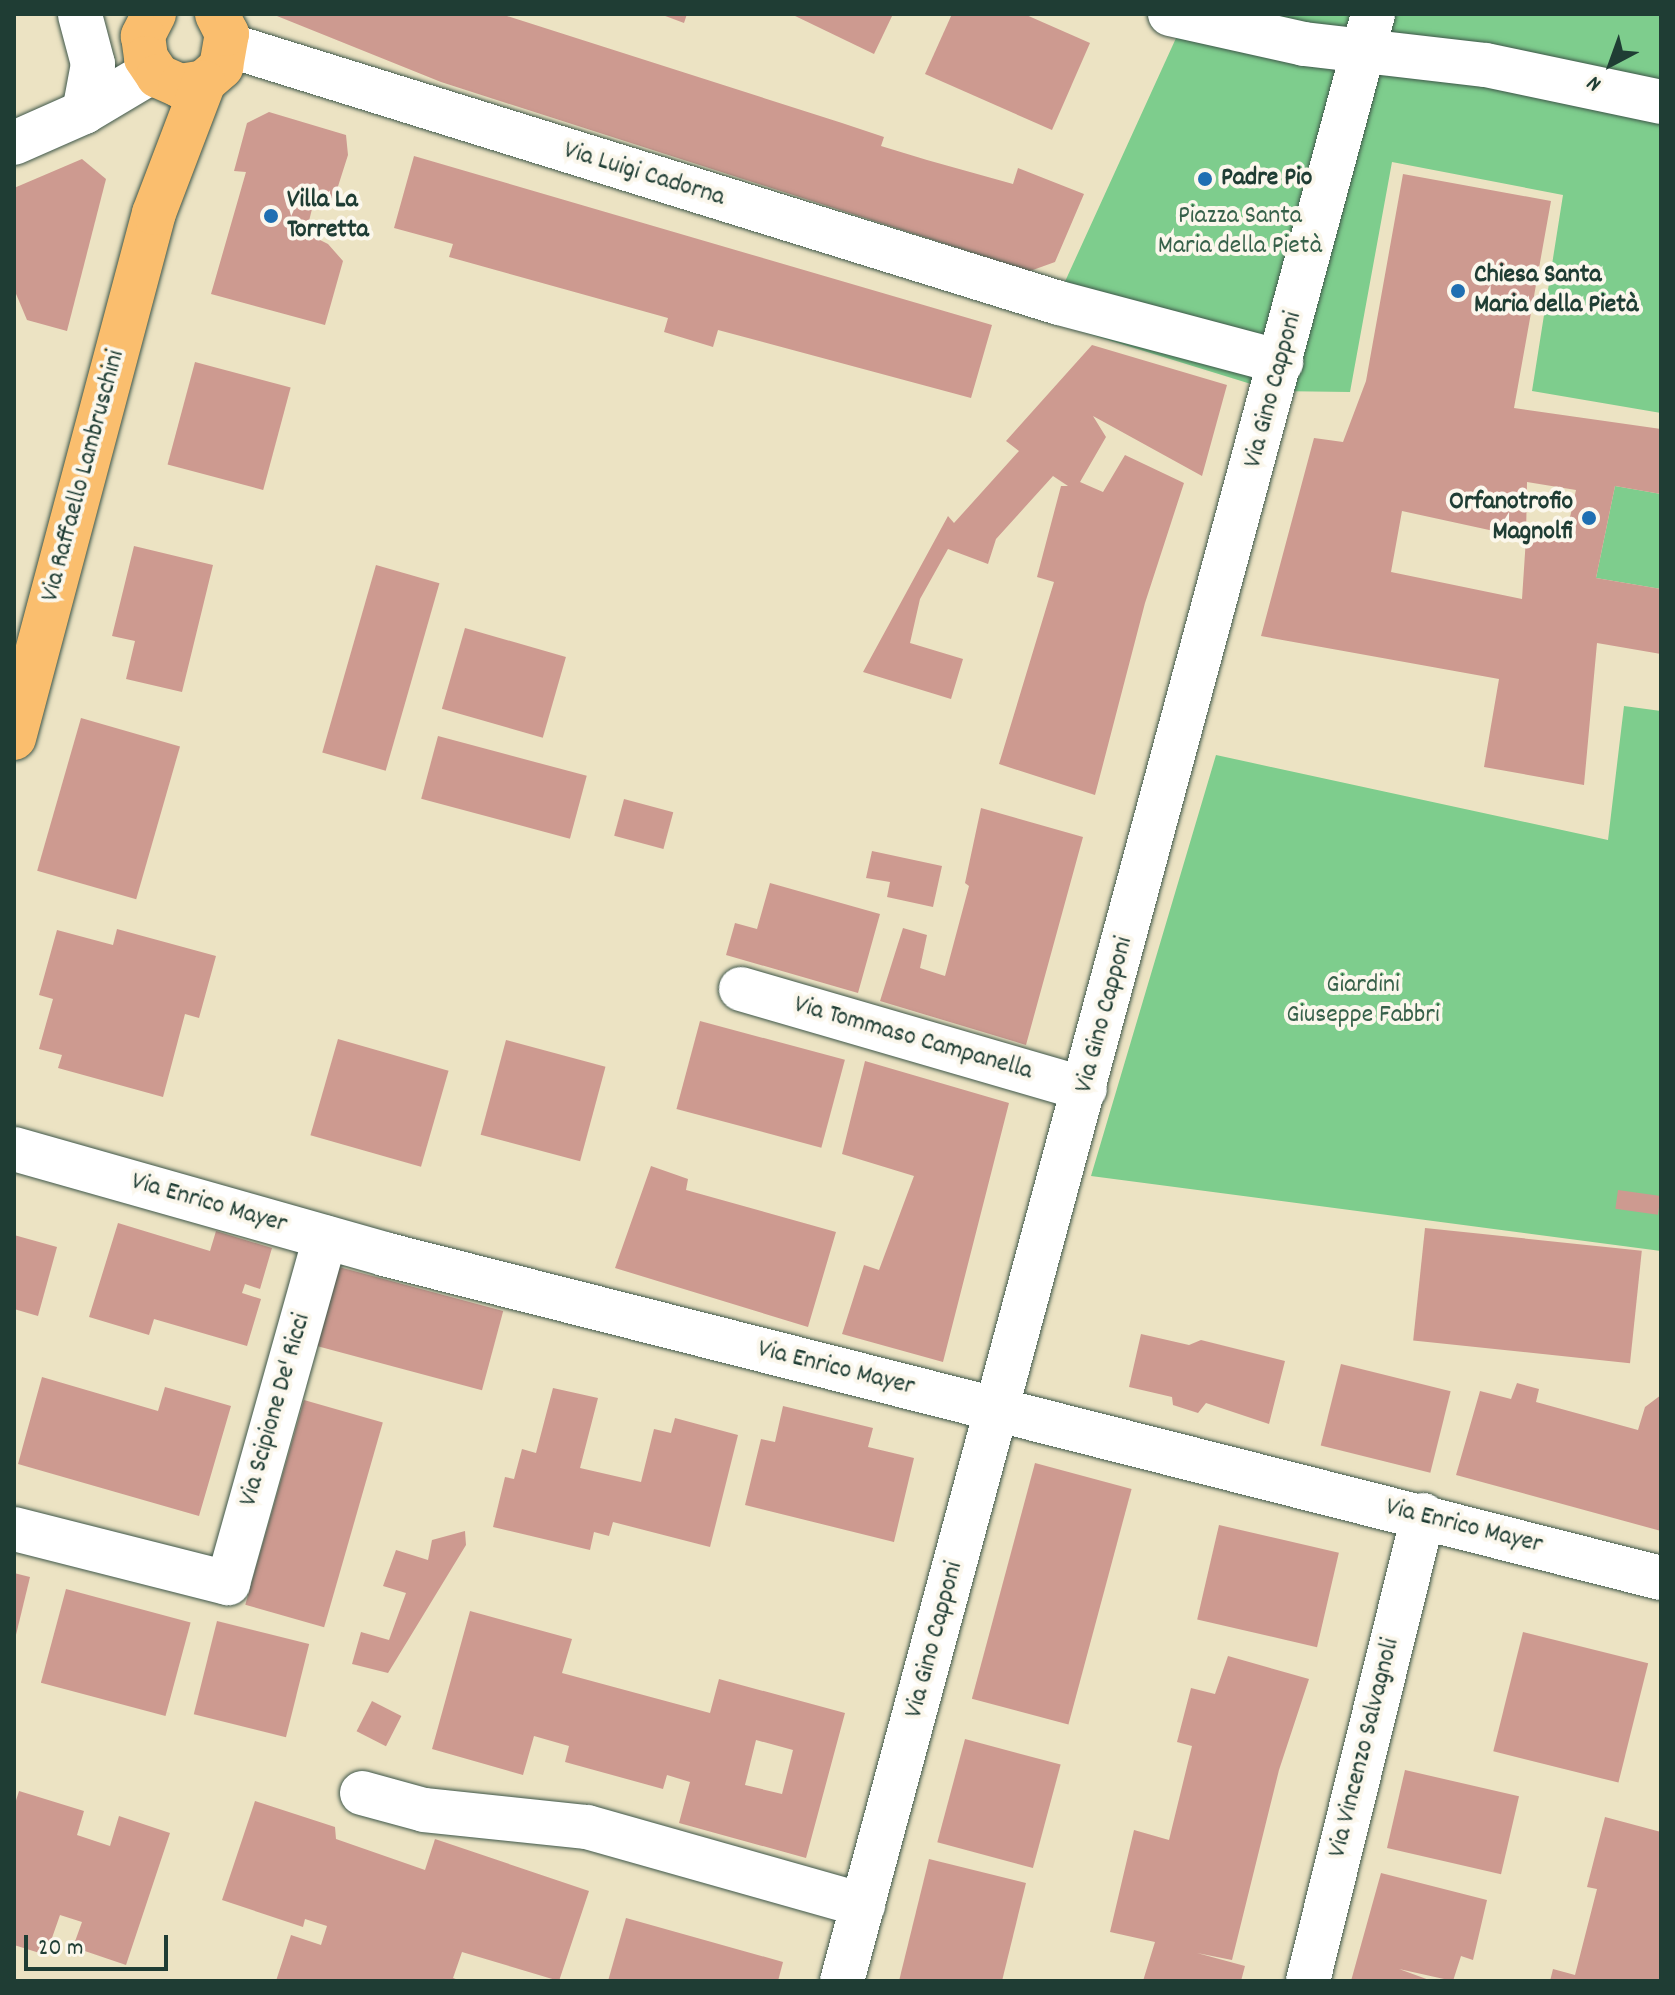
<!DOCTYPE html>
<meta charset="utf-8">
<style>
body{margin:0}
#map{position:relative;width:1675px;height:1995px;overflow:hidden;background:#ece3c3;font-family:Dekko,sans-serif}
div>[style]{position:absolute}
.green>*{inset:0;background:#7ecd8d}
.building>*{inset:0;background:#cd9a90;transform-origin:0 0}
.roads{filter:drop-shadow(0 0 2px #3e5649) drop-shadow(0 0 2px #3e5649)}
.minor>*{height:44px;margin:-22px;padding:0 22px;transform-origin:22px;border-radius:22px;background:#fff}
.major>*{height:44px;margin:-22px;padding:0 22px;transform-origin:22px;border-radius:22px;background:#fabe6e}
.dots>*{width:22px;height:22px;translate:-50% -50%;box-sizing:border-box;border:4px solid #fbf7ec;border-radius:50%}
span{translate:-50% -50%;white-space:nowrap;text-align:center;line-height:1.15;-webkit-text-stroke:8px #fbf7ec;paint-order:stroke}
.street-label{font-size:26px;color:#1f3d34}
.poi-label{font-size:26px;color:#1f3d34;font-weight:700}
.left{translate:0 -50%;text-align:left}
.right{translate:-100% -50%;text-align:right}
.park-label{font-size:26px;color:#37614a}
.frame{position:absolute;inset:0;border:16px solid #1f3d34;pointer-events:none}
.north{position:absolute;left:1571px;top:24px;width:80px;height:80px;-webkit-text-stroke:6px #fbf7ec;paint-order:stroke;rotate:221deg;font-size:22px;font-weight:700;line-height:32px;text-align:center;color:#1f3d34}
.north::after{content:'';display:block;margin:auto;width:28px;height:36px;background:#1f3d34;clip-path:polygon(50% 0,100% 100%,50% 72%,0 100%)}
.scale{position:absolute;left:24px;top:1935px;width:144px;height:36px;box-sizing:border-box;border:4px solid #1f3d34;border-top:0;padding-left:10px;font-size:24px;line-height:28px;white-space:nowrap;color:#1f3d34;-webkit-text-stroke:6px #fbf7ec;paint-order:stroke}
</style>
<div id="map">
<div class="green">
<div style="clip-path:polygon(1187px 14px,1661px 14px,1661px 413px,1532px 391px,1563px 195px,1392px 162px,1350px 392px,1274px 391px,1047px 321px)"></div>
<div style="clip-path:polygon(1615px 486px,1661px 494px,1661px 589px,1596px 578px)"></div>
<div style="clip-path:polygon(1624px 706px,1661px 711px,1661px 1251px,1091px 1176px,1216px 755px,1608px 840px)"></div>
</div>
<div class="building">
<div style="clip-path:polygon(272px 14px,501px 14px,842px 123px,884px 137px,881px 146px,927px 160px,1013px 184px,1018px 168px,1084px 194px,1055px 262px,1030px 271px,441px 82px)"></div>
<div style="clip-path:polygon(660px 14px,687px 14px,684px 23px)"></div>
<div style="clip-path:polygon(791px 14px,893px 14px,874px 54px)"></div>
<div style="clip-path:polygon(952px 14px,1024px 14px,1090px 43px,1052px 130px,925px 74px)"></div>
<div style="clip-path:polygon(269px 112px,346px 135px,348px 155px,334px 199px,316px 193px,306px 233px,328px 244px,343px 261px,325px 325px,211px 294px,246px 172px,234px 171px,247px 123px)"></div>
<div style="clip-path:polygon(414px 156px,992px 325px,971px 398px,718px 330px,713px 347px,664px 332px,668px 318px,449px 257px,453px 244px,394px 228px)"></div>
<div style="clip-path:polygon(82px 159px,106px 179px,67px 331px,27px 320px,14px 289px,14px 188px)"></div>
<div style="clip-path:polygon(evenodd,1403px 174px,1551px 201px,1514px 408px,1661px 429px,1661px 494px,1615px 486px,1596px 578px,1661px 589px,1661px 654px,1597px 643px,1584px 785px,1484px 767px,1499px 679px,1261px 636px,1314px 438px,1343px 442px,1366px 381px,1403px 174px,1527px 482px,1576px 490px,1565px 540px,1526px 538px,1522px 599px,1391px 572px,1402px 511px,1526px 538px,1527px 482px)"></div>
<div style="clip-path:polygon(1092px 345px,1227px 385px,1202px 476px,1093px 416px,1106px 437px,1080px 482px,1103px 492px,1125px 455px,1184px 483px,1145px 603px,1095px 795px,999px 764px,1054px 582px,1037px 577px,1061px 486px,1068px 486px,1053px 476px,996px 539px,988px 564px,948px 549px,920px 599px,910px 643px,963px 659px,951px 699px,863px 672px,948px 516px,954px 523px,1019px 451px,1006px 441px)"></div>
<div style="left:195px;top:362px;width:99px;height:106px;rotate:15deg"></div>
<div style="clip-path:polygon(134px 546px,213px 565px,182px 692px,126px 679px,135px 641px,112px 636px)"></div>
<div style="left:376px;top:565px;width:66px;height:195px;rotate:16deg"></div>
<div style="left:465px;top:628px;width:105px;height:84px;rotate:16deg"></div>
<div style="left:81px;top:718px;width:103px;height:159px;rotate:16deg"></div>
<div style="left:438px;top:736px;width:154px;height:65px;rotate:15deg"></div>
<div style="left:624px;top:799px;width:51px;height:38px;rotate:15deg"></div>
<div style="clip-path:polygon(981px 808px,1083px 837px,1026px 1045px,880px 1001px,903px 928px,927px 935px,920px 968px,945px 976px,969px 886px,965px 883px)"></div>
<div style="clip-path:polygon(872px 851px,942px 866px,933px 907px,887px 897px,890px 882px,866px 878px)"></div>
<div style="clip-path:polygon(770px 883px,880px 914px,858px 993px,726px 955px,735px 923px,757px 929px)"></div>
<div style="clip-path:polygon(117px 929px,216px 956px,199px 1018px,185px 1014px,163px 1097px,58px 1068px,62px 1055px,39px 1049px,53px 999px,39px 995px,57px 930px,113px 945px)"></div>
<div style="left:700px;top:1021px;width:150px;height:91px;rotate:15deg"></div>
<div style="left:338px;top:1039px;width:115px;height:100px;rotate:16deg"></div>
<div style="left:506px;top:1040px;width:103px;height:98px;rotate:15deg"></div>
<div style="clip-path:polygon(865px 1061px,1009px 1103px,943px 1362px,842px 1334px,864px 1265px,879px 1270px,914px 1176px,842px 1154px)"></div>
<div style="clip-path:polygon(651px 1166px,688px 1179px,686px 1190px,836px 1232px,808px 1327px,615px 1268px)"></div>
<div style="left:1618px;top:1190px;width:43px;height:19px;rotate:8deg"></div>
<div style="clip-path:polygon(118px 1223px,210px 1251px,216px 1231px,272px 1248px,260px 1289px,245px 1284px,242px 1293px,261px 1299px,247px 1346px,154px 1319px,149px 1335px,89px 1317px)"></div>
<div style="left:1425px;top:1228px;width:218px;height:113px;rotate:6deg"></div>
<div style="clip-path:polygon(14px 1235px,57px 1247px,38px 1316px,14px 1309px)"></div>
<div style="left:339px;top:1267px;width:170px;height:82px;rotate:15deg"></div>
<div style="clip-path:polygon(1141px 1334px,1189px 1345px,1201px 1340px,1285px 1361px,1269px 1424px,1206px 1403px,1198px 1413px,1173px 1405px,1172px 1397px,1129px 1387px)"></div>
<div style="left:1341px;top:1364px;width:113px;height:84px;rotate:14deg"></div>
<div style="clip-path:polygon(42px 1377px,158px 1411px,165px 1387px,231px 1406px,199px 1516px,18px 1464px)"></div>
<div style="clip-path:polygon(1517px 1383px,1539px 1389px,1536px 1402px,1638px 1430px,1645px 1407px,1661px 1395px,1661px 1531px,1456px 1475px,1480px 1391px,1511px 1399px)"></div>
<div style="clip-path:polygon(553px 1388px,598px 1398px,580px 1468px,641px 1482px,654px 1429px,671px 1433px,675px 1418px,738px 1435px,710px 1547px,613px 1522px,609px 1536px,594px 1532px,590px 1550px,493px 1527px,505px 1477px,514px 1479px,522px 1449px,536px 1453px)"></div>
<div style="left:304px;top:1400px;width:82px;height:213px;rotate:16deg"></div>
<div style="clip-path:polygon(783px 1406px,873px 1428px,868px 1447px,914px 1458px,894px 1542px,745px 1505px,761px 1439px,775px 1442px)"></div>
<div style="left:1035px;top:1463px;width:100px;height:244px;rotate:15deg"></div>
<div style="left:1219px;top:1525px;width:123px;height:97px;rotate:13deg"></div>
<div style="clip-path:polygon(465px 1531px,466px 1545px,388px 1673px,352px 1664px,361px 1632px,389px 1640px,406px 1593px,383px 1586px,396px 1550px,428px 1560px,432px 1540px)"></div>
<div style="clip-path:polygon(14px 1573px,30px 1577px,15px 1639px,14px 1639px)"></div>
<div style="left:66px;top:1589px;width:129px;height:97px;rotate:15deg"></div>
<div style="clip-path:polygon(evenodd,470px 1611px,572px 1639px,562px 1673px,710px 1713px,719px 1679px,845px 1713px,806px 1858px,679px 1823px,690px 1782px,667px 1775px,663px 1789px,565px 1762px,569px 1746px,534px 1736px,523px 1775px,432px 1749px,470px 1611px,756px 1740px,793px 1750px,782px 1794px,745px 1785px,756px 1740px)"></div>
<div style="left:217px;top:1621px;width:95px;height:96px;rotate:14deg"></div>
<div style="left:1523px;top:1632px;width:129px;height:123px;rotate:14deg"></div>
<div style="clip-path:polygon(1228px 1656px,1309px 1679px,1279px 1770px,1232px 1960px,1197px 1953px,1245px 1966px,1241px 1981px,1143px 1981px,1155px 1942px,1110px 1932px,1134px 1830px,1169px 1840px,1192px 1746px,1177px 1742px,1191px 1688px,1215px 1694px)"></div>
<div style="left:372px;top:1701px;width:33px;height:34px;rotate:27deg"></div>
<div style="left:965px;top:1739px;width:99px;height:107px;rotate:15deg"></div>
<div style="left:1405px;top:1770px;width:117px;height:80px;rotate:13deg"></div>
<div style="clip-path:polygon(19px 1791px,84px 1811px,77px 1835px,110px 1846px,119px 1816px,170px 1833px,126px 1965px,73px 1947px,82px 1922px,60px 1915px,46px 1955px,14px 1945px,14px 1807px)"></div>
<div style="clip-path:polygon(255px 1801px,335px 1827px,336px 1839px,425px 1870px,435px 1839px,589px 1891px,559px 1981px,462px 1952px,453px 1978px,461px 1981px,276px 1981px,291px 1935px,321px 1945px,327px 1926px,305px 1919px,303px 1927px,222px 1900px)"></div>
<div style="clip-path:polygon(1605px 1817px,1661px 1832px,1661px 1981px,1550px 1981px,1553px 1969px,1575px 1975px,1597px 1889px,1587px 1887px)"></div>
<div style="clip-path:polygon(929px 1859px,1026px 1883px,1002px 1981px,899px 1981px)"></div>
<div style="clip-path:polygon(1381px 1873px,1487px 1900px,1473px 1960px,1461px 1956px,1453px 1981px,1399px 1969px,1432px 1981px,1351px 1981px)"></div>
<div style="clip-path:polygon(626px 1918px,783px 1962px,778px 1981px,608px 1981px)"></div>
</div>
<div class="roads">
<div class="minor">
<div style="left:1170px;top:14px;width:137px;rotate:12.6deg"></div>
<div style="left:1304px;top:44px;width:183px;rotate:6.6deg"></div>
<div style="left:1486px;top:65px;width:179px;rotate:11.9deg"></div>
<div style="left:80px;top:15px;width:51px;rotate:75.1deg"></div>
<div style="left:93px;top:64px;width:49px;rotate:100.6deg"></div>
<div style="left:228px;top:45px;width:870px;rotate:17.25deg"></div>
<div style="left:1059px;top:303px;width:230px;rotate:14.9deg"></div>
<div style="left:14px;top:143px;width:77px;rotate:-23.9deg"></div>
<div style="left:84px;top:112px;width:80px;rotate:-30.7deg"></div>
<div style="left:741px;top:989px;width:358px;rotate:16.2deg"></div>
<div style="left:14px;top:1149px;width:385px;rotate:15.8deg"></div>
<div style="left:384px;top:1254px;width:1317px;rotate:14.24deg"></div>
<div style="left:14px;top:1529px;width:221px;rotate:14.2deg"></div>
<div style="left:228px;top:1583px;width:359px;rotate:-74.3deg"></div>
<div style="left:362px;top:1793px;width:64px;rotate:15.3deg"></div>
<div style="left:424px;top:1810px;width:164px;rotate:6deg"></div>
<div style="left:587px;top:1827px;width:287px;rotate:15.8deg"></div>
<div style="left:842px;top:1981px;width:2037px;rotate:-74.89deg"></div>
<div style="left:1308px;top:1981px;width:480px;rotate:-76.1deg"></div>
</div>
<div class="major">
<div style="left:154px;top:14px;width:25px;rotate:117deg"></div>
<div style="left:143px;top:36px;width:22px;rotate:82deg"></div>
<div style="left:146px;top:58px;width:22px;rotate:56deg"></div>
<div style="left:158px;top:76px;width:24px;rotate:24deg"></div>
<div style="left:180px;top:86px;width:24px;rotate:-9deg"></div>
<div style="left:204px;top:82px;width:23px;rotate:-41deg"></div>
<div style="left:221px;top:67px;width:34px;rotate:-80deg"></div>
<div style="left:227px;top:34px;width:22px;rotate:-117deg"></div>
<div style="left:14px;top:738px;width:543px;rotate:-75.07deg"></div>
<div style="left:154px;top:213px;width:140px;rotate:-69.1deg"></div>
</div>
</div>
<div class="dots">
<div style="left:1205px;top:179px;background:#1f6fb2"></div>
<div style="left:271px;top:216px;background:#1f6fb2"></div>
<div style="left:1458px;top:291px;background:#1f6fb2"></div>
<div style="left:1589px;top:518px;background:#1f6fb2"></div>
</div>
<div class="street-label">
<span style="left:644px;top:175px;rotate:17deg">Via Luigi Cadorna</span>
<span style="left:1274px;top:390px;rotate:-75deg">Via Gino Capponi</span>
<span style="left:84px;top:476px;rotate:-75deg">Via Raffaello Lambruschini</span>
<span style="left:1105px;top:1015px;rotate:-75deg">Via Gino Capponi</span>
<span style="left:913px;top:1039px;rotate:16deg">Via Tommaso Campanella</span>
<span style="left:209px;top:1204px;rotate:16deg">Via Enrico Mayer</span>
<span style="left:836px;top:1369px;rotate:14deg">Via Enrico Mayer</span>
<span style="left:276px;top:1410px;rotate:-74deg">Via Scipione De' Ricci</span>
<span style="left:1464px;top:1527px;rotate:14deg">Via Enrico Mayer</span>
<span style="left:935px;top:1640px;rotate:-75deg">Via Gino Capponi</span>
<span style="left:1365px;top:1748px;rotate:-76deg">Via Vincenzo Salvagnoli</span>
</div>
<div class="poi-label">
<span class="left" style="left:1221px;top:179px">Padre Pio</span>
<span class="left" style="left:287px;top:216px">Villa La<br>Torretta</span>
<span class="left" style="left:1474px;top:291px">Chiesa Santa<br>Maria della Pietà</span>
<span class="right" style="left:1573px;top:518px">Orfanotrofio<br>Magnolfi</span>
</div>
<div class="park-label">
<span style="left:1240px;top:232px">Piazza Santa<br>Maria della Pietà</span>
<span style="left:1363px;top:1001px">Giardini<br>Giuseppe Fabbri</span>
</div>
<div class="frame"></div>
<div class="north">N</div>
<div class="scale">20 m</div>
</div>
